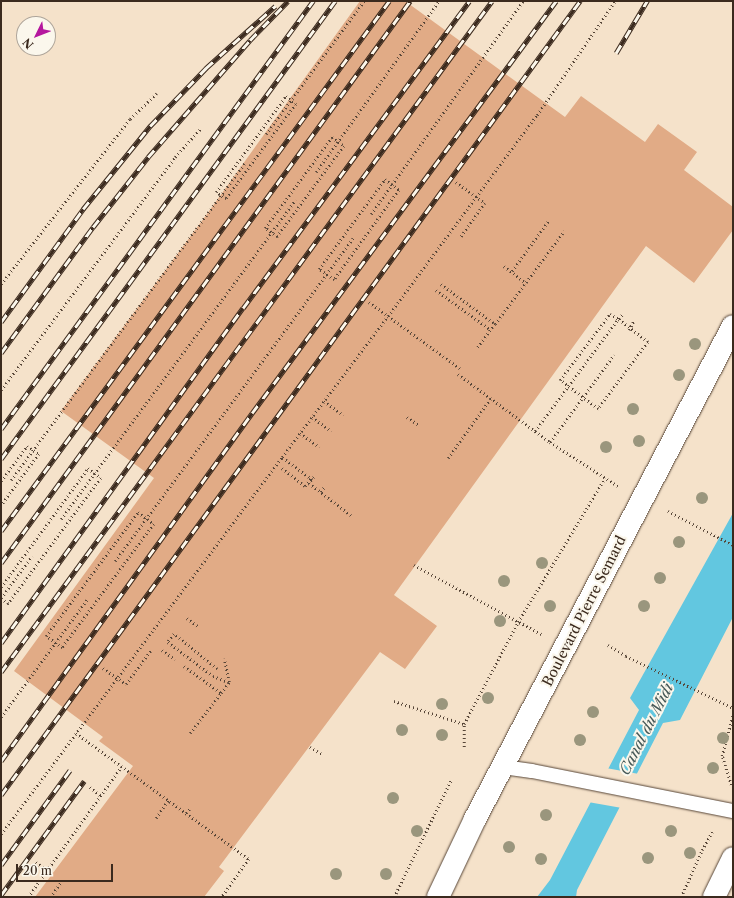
<!DOCTYPE html>
<style>
body{margin:0}
#map{position:relative;width:734px;height:898px;overflow:hidden;background:#f5e2ca;font-family:"Libre Caslon Text",serif}
div>[style]{position:absolute}
.water>*{inset:0;background:#62c7e0}
.pier>*{inset:0;background:#f5e2ca}
.building>*{inset:0;background:#e1ab86}
.path>*{height:2.5px;margin-top:-1.25px;transform-origin:0;background:repeating-linear-gradient(90deg,#574638 0 1px,transparent 0 4px)}
.roads{filter:drop-shadow(0 0 1px #574638) drop-shadow(0 0 1px #574638)}
.service>*{height:14px;margin:-7px;padding:0 7px;transform-origin:7px;border-radius:7px;background:#fff}
.primary>*{height:22px;margin:-11px;padding:0 11px;transform-origin:11px;border-radius:11px;background:#fff}
.rail>*{height:4.5px;margin-top:-2.25px;transform-origin:0;background:repeating-linear-gradient(90deg,#fbf7ec 0 9px,#3b2a1e 0 18px);box-sizing:border-box;border-block:1px solid #3b2a1e}
.trees>*{width:12px;height:12px;margin:-6px;border-radius:50%;background:#9a967d}
span{translate:-50% -50%;white-space:nowrap;text-align:center;line-height:1.15;-webkit-text-stroke:4px #fbf7ec;paint-order:stroke}
.street-label{font-size:14px;color:#3b2a1e}
.water-label{font-size:15px;color:#475958;font-style:italic}
.frame{position:absolute;inset:0;border:2px solid #3b2a1e;pointer-events:none}
.north{position:absolute;left:16px;top:16px;width:40px;height:40px;box-sizing:border-box;background:#fbf7ec;border:1px solid #aea59a;border-radius:50%;rotate:227deg;font-size:11px;font-weight:700;line-height:16px;text-align:center;color:#3b2a1e}
.north::after{content:'';display:block;margin:auto;width:14px;height:18px;background:#b5179e;clip-path:polygon(50% 0,100% 100%,50% 72%,0 100%)}
.scale{position:absolute;left:16px;top:864px;width:97px;height:18px;box-sizing:border-box;border:2px solid #3b2a1e;border-top:0;padding-left:5px;font-size:12px;line-height:14px;white-space:nowrap;color:#3b2a1e;-webkit-text-stroke:3px #fbf7ec;paint-order:stroke}
</style>
<div id="map">
<div class="water">
<div style="clip-path:polygon(733px 513px,733px 617px,680px 720px,663px 723px,577px 890px,576px 897px,537px 897px,550px 880px,639px 710px,630px 698px)"></div>
</div>
<div class="pier">
<div style="clip-path:polygon(606px 768px,639px 774px,622px 808px,588px 802px)"></div>
</div>
<div class="building">
<div style="clip-path:polygon(360px 1px,405px 1px,565px 117px,581px 96px,645px 142px,658px 124px,697px 152px,684px 170px,733px 207px,733px 230px,694px 283px,646px 246px,394px 595px,437px 626px,405px 669px,380px 652px,219px 867px,224px 871px,204px 897px,35px 897px,133px 766px,99px 741px,103px 737px,14px 671px,154px 478px,61px 411px,207px 214px)"></div>
</div>
<div class="path">
<div style="left:286px;top:96px;width:13px;rotate:39deg"></div>
<div style="left:296px;top:104px;width:118px;rotate:126.4deg"></div>
<div style="left:226px;top:199px;width:12px;rotate:-145deg"></div>
<div style="left:216px;top:192px;width:119px;rotate:-53.9deg"></div>
<div style="left:266px;top:134px;width:165px;rotate:-53.6deg"></div>
<div style="left:332px;top:137px;width:15px;rotate:37deg"></div>
<div style="left:344px;top:146px;width:113px;rotate:126.4deg"></div>
<div style="left:277px;top:237px;width:15px;rotate:-143deg"></div>
<div style="left:265px;top:228px;width:113px;rotate:-53.6deg"></div>
<div style="left:316px;top:172px;width:211px;rotate:-54.3deg"></div>
<div style="left:385px;top:179px;width:18px;rotate:38deg"></div>
<div style="left:399px;top:190px;width:111px;rotate:125.8deg"></div>
<div style="left:334px;top:280px;width:19px;rotate:-144deg"></div>
<div style="left:319px;top:269px;width:112px;rotate:-53.7deg"></div>
<div style="left:456px;top:182px;width:36px;rotate:36deg"></div>
<div style="left:485px;top:203px;width:42px;rotate:125.2deg"></div>
<div style="left:371px;top:214px;width:262px;rotate:-54.5deg"></div>
<div style="left:504px;top:266px;width:28px;rotate:38deg"></div>
<div style="left:512px;top:271px;width:63px;rotate:-54deg"></div>
<div style="left:1px;top:284px;width:209px;rotate:-52deg"></div>
<div style="left:130px;top:119px;width:37px;rotate:-44deg"></div>
<div style="left:441px;top:284px;width:67px;rotate:36.5deg"></div>
<div style="left:495px;top:324px;width:29px;rotate:126deg"></div>
<div style="left:436px;top:290px;width:68px;rotate:36deg"></div>
<div style="left:369px;top:302px;width:24px;rotate:36deg"></div>
<div style="left:388px;top:316px;width:250px;rotate:-53.5deg"></div>
<div style="left:537px;top:115px;width:138px;rotate:-55.6deg"></div>
<div style="left:619px;top:319px;width:37px;rotate:38deg"></div>
<div style="left:648px;top:342px;width:84px;rotate:126.7deg"></div>
<div style="left:598px;top:409px;width:48px;rotate:-142.7deg"></div>
<div style="left:560px;top:380px;width:83px;rotate:-52.9deg"></div>
<div style="left:610px;top:314px;width:10px;rotate:29deg"></div>
<div style="left:619px;top:319px;width:7px;rotate:-56deg"></div>
<div style="left:495px;top:324px;width:116px;rotate:-53.4deg"></div>
<div style="left:629px;top:330px;width:11px;rotate:-63deg"></div>
<div style="left:458px;top:374px;width:114px;rotate:36.5deg"></div>
<div style="left:550px;top:442px;width:81px;rotate:32.9deg"></div>
<div style="left:1px;top:390px;width:291px;rotate:-53.2deg"></div>
<div style="left:175px;top:157px;width:39px;rotate:-48deg"></div>
<div style="left:324px;top:401px;width:24px;rotate:36deg"></div>
<div style="left:312px;top:417px;width:24px;rotate:36deg"></div>
<div style="left:407px;top:417px;width:14px;rotate:34deg"></div>
<div style="left:535px;top:431px;width:141px;rotate:-53.4deg"></div>
<div style="left:300px;top:433px;width:24px;rotate:36deg"></div>
<div style="left:550px;top:442px;width:108px;rotate:-53.7deg"></div>
<div style="left:448px;top:458px;width:74px;rotate:-54.4deg"></div>
<div style="left:282px;top:468px;width:29px;rotate:38deg"></div>
<div style="left:305px;top:486px;width:10px;rotate:-53deg"></div>
<div style="left:314px;top:477px;width:8px;rotate:130deg"></div>
<div style="left:309px;top:483px;width:54px;rotate:37.5deg"></div>
<div style="left:11px;top:480px;width:394px;rotate:-53.6deg"></div>
<div style="left:312px;top:480px;width:38px;rotate:-143deg"></div>
<div style="left:282px;top:457px;width:176px;rotate:-53.1deg"></div>
<div style="left:388px;top:316px;width:90px;rotate:36deg"></div>
<div style="left:1px;top:481px;width:44px;rotate:-53.4deg"></div>
<div style="left:27px;top:446px;width:14px;rotate:34deg"></div>
<div style="left:39px;top:454px;width:64px;rotate:126.2deg"></div>
<div style="left:321px;top:492px;width:6px;rotate:-59deg"></div>
<div style="left:668px;top:511px;width:73px;rotate:27.6deg"></div>
<div style="left:138px;top:512px;width:20px;rotate:37deg"></div>
<div style="left:154px;top:524px;width:154px;rotate:126.6deg"></div>
<div style="left:62px;top:648px;width:20px;rotate:-143deg"></div>
<div style="left:46px;top:636px;width:154px;rotate:-53.4deg"></div>
<div style="left:61px;top:519px;width:396px;rotate:-53.7deg"></div>
<div style="left:115px;top:561px;width:401px;rotate:-53.6deg"></div>
<div style="left:414px;top:565px;width:145px;rotate:28.5deg"></div>
<div style="left:1px;top:587px;width:147px;rotate:-53.8deg"></div>
<div style="left:88px;top:468px;width:16px;rotate:38deg"></div>
<div style="left:101px;top:478px;width:157px;rotate:126.4deg"></div>
<div style="left:8px;top:604px;width:9px;rotate:-144deg"></div>
<div style="left:1px;top:598px;width:52px;rotate:-53.6deg"></div>
<div style="left:187px;top:618px;width:15px;rotate:37deg"></div>
<div style="left:608px;top:645px;width:21px;rotate:31deg"></div>
<div style="left:626px;top:656px;width:119px;rotate:25.9deg"></div>
<div style="left:162px;top:650px;width:16px;rotate:35deg"></div>
<div style="left:184px;top:666px;width:46px;rotate:36.1deg"></div>
<div style="left:221px;top:693px;width:14px;rotate:-54deg"></div>
<div style="left:103px;top:668px;width:28px;rotate:35deg"></div>
<div style="left:126px;top:684px;width:42px;rotate:-53.7deg"></div>
<div style="left:217px;top:669px;width:55px;rotate:-140.9deg"></div>
<div style="left:174px;top:634px;width:10px;rotate:127deg"></div>
<div style="left:168px;top:642px;width:56px;rotate:37.1deg"></div>
<div style="left:213px;top:676px;width:17px;rotate:21deg"></div>
<div style="left:229px;top:682px;width:24px;rotate:-102deg"></div>
<div style="left:394px;top:701px;width:74px;rotate:18.2deg"></div>
<div style="left:1px;top:717px;width:147px;rotate:-53.8deg"></div>
<div style="left:76px;top:733px;width:214px;rotate:36.1deg"></div>
<div style="left:249px;top:859px;width:47px;rotate:125.4deg"></div>
<div style="left:190px;top:733px;width:51px;rotate:-52.2deg"></div>
<div style="left:310px;top:747px;width:14px;rotate:30deg"></div>
<div style="left:464px;top:747px;width:23px;rotate:-90deg"></div>
<div style="left:464px;top:724px;width:115px;rotate:-62.1deg"></div>
<div style="left:518px;top:622px;width:168px;rotate:-58.9deg"></div>
<div style="left:731px;top:785px;width:30px;rotate:-107deg"></div>
<div style="left:722px;top:756px;width:43px;rotate:-75.3deg"></div>
<div style="left:90px;top:787px;width:14px;rotate:39deg"></div>
<div style="left:186px;top:813px;width:6px;rotate:-51deg"></div>
<div style="left:156px;top:818px;width:22px;rotate:-56deg"></div>
<div style="left:1px;top:834px;width:470px;rotate:-53.3deg"></div>
<div style="left:36px;top:862px;width:14px;rotate:36deg"></div>
<div style="left:28px;top:897px;width:160px;rotate:-54.4deg"></div>
<div style="left:50px;top:897px;width:20px;rotate:-53deg"></div>
<div style="left:394px;top:897px;width:130px;rotate:-64deg"></div>
<div style="left:681px;top:897px;width:51px;rotate:-65.9deg"></div>
<div style="left:702px;top:850px;width:21px;rotate:-61deg"></div>
</div>
<div class="roads">
<div class="service">
<div style="left:503px;top:767px;width:29px;rotate:8deg"></div>
<div style="left:532px;top:771px;width:205px;rotate:11.3deg"></div>
</div>
<div class="primary">
<div style="left:438px;top:897px;width:86px;rotate:-64.6deg"></div>
<div style="left:475px;top:819px;width:556px;rotate:-62.38deg"></div>
<div style="left:714px;top:897px;width:43px;rotate:-64deg"></div>
</div>
</div>
<div class="rail">
<div style="left:616px;top:53px;width:61px;rotate:-59.2deg"></div>
<div style="left:1px;top:322px;width:140px;rotate:-54deg"></div>
<div style="left:83px;top:209px;width:107px;rotate:-51.1deg"></div>
<div style="left:150px;top:126px;width:81px;rotate:-46deg"></div>
<div style="left:206px;top:68px;width:93px;rotate:-41.9deg"></div>
<div style="left:1px;top:353px;width:156px;rotate:-53.9deg"></div>
<div style="left:93px;top:227px;width:89px;rotate:-51.8deg"></div>
<div style="left:148px;top:157px;width:155px;rotate:-48.9deg"></div>
<div style="left:250px;top:40px;width:54px;rotate:-45.7deg"></div>
<div style="left:1px;top:429px;width:530px;rotate:-53.91deg"></div>
<div style="left:1px;top:459px;width:567px;rotate:-53.9deg"></div>
<div style="left:1px;top:531px;width:657px;rotate:-53.79deg"></div>
<div style="left:1px;top:563px;width:695px;rotate:-53.95deg"></div>
<div style="left:1px;top:643px;width:413px;rotate:-54.2deg"></div>
<div style="left:243px;top:308px;width:381px;rotate:-53.6deg"></div>
<div style="left:1px;top:672px;width:831px;rotate:-53.81deg"></div>
<div style="left:1px;top:761px;width:429px;rotate:-54.2deg"></div>
<div style="left:252px;top:413px;width:512px;rotate:-53.58deg"></div>
<div style="left:1px;top:795px;width:983px;rotate:-53.9deg"></div>
<div style="left:1px;top:865px;width:117px;rotate:-54deg"></div>
<div style="left:1px;top:895px;width:141px;rotate:-53.9deg"></div>
</div>
<div class="trees">
<div style="left:695px;top:344px"></div>
<div style="left:679px;top:375px"></div>
<div style="left:633px;top:409px"></div>
<div style="left:639px;top:441px"></div>
<div style="left:606px;top:447px"></div>
<div style="left:702px;top:498px"></div>
<div style="left:679px;top:542px"></div>
<div style="left:542px;top:563px"></div>
<div style="left:660px;top:578px"></div>
<div style="left:504px;top:581px"></div>
<div style="left:550px;top:606px"></div>
<div style="left:644px;top:606px"></div>
<div style="left:500px;top:621px"></div>
<div style="left:488px;top:698px"></div>
<div style="left:442px;top:704px"></div>
<div style="left:593px;top:712px"></div>
<div style="left:402px;top:730px"></div>
<div style="left:442px;top:735px"></div>
<div style="left:723px;top:738px"></div>
<div style="left:580px;top:740px"></div>
<div style="left:713px;top:768px"></div>
<div style="left:393px;top:798px"></div>
<div style="left:546px;top:815px"></div>
<div style="left:417px;top:831px"></div>
<div style="left:671px;top:831px"></div>
<div style="left:509px;top:847px"></div>
<div style="left:690px;top:853px"></div>
<div style="left:648px;top:858px"></div>
<div style="left:541px;top:859px"></div>
<div style="left:336px;top:874px"></div>
<div style="left:386px;top:874px"></div>
</div>
<div class="street-label">
<span style="left:584px;top:611px;rotate:-63deg">Boulevard Pierre Semard</span>
</div>
<div class="water-label">
<span style="left:646px;top:729px;rotate:-63deg">Canal du Midi</span>
</div>
<div class="frame"></div>
<div class="north">N</div>
<div class="scale">20 m</div>
</div>
